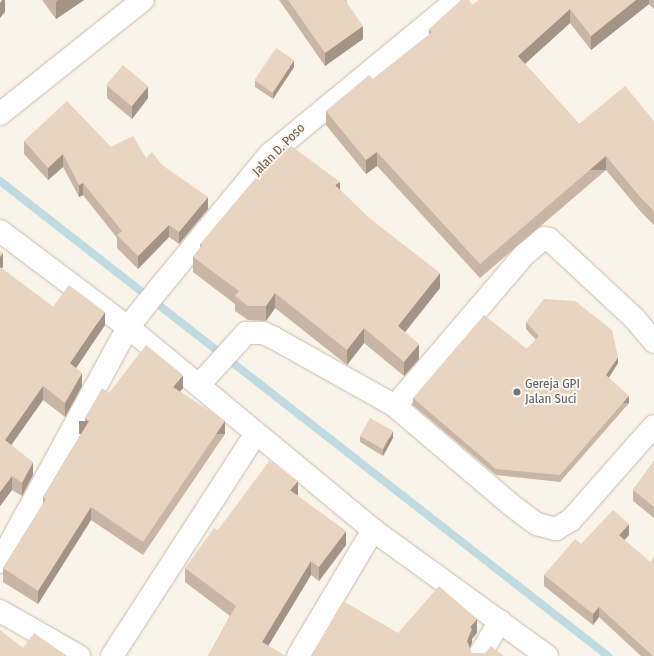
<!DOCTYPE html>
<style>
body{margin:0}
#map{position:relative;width:654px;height:656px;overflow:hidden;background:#f9f3e8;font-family:"Fira Sans Condensed",sans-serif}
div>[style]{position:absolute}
.stream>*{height:8px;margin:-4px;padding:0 4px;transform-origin:4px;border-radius:4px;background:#bfdae1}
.roads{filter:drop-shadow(0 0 1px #c7baae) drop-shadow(0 0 1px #c7baae)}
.minor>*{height:22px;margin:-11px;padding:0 11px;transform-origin:11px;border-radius:11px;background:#fff}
.wall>*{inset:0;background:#c8b5a6}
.shaded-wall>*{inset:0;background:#a39487;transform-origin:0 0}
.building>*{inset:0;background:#e9d3c1;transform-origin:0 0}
.dots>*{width:11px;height:11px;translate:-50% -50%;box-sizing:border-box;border:2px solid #fdf7ee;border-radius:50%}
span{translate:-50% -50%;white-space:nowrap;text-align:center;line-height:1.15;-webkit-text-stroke:4px #fdf7ee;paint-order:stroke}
.street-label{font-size:13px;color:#705d50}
.worship-label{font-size:13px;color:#5b616d}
.left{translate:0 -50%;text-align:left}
</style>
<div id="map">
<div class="stream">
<div style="left:0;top:181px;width:772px;rotate:38deg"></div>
</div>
<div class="roads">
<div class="minor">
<div style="left:0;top:114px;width:183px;rotate:-38.6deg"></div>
<div style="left:0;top:231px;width:160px;rotate:36.9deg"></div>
<div style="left:128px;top:327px;width:318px;rotate:39.6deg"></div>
<div style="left:373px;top:530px;width:215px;rotate:35.9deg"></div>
<div style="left:199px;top:385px;width:70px;rotate:-47.9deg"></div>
<div style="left:246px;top:333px;width:17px"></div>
<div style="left:263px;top:333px;width:12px;rotate:24deg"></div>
<div style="left:274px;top:338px;width:139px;rotate:29.3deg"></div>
<div style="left:395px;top:406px;width:151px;rotate:40.4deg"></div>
<div style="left:510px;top:504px;width:34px;rotate:37deg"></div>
<div style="left:537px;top:524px;width:20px;rotate:15deg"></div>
<div style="left:556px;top:529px;width:17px;rotate:-31deg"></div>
<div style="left:571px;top:520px;width:125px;rotate:-48.6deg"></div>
<div style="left:395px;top:406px;width:200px;rotate:-49.5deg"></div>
<div style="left:525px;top:254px;width:25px;rotate:-40deg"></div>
<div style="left:544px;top:238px;width:5px;rotate:11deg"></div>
<div style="left:549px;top:239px;width:117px;rotate:42.9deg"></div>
<div style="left:635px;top:319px;width:30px;rotate:50deg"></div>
<div style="left:0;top:562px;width:268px;rotate:-61.4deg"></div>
<div style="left:128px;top:327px;width:53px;rotate:-51.2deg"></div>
<div style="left:161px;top:286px;width:171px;rotate:-50.5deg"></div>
<div style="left:270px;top:154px;width:242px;rotate:-39.5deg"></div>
<div style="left:0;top:611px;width:91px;rotate:29.7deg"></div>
<div style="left:112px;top:656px;width:265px;rotate:-57.1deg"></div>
<div style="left:298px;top:656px;width:147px;rotate:-59.2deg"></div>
<div style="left:479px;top:656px;width:41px;rotate:-59deg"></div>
</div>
</div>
<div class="wall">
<div style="clip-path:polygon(42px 0,84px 0,56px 19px)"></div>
<div style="clip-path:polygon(279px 0,347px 0,346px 1px,363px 39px,325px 66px)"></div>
<div style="clip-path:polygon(479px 0,654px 0,654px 9px,649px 4px,591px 50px,570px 23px,525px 64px,579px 124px,654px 121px,654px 225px,641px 212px,606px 170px,480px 278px,377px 166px,366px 174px,326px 125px,326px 111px,373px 79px,429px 35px,429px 29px,473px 5px)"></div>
<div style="clip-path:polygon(294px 67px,273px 99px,255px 87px,255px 81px)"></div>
<div style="clip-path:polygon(107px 85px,148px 98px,132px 119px,107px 98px)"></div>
<div style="clip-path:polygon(24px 141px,111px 147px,146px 158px,162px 165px,208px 209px,179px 244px,169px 237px,138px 269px,117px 248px,117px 238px,83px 195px,79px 197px,63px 167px,48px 180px,24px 154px)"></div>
<div style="clip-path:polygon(340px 190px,440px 288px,405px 332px,419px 359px,404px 376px,364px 343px,347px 365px,275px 308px,266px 321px,248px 320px,235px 311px,235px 304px,193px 272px,193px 257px,200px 248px,200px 244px)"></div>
<div style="clip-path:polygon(0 251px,3px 267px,1px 268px,53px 307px,105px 325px,76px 368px,82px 386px,65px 417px,43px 400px,11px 445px,33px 475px,22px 496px,12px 490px,0 506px)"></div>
<div style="clip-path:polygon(526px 322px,618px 363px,608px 378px,629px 403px,560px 482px,496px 475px,413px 405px,413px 398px,527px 349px,536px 340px,526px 329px)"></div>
<div style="clip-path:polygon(183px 388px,180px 391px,225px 434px,143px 555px,91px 520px,38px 604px,3px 582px,3px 568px,43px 504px,43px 497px,85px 427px,85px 418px,109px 393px)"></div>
<div style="clip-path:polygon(360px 436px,393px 438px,383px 456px,360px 442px)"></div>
<div style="clip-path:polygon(654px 461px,654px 518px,633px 501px,633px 490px)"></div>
<div style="clip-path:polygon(298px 494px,297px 495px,346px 545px,319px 581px,311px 575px,268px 646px,208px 656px,230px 616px,185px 582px,185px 568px,218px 530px)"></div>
<div style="clip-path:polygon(629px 535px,624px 540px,650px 562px,654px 656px,641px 656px,599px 617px,593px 625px,544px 586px,544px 575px,581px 544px)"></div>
</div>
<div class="shaded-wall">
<div style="clip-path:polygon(2px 0,5px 0,5px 12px,0 18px,0 3px)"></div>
<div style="clip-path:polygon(58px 0,84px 0,56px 19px,56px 2px)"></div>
<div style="clip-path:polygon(636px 0,649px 0,649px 4px,591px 50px,591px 36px)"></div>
<div style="clip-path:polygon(570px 9px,570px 23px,518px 70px,518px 56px)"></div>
<div style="clip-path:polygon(363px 26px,363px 39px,325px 66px,325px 53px)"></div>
<div style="clip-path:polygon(294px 60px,294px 67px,273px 99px,273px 93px)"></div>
<div style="clip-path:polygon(148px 86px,148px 98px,132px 119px,132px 106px)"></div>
<div style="clip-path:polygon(377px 152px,377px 166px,366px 174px,366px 160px)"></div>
<div style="clip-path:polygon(63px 154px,63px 167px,48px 180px,48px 168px)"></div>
<div style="left:606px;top:156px;width:14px;height:166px;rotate:90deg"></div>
<div style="clip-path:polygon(340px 182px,340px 196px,335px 185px)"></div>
<div style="clip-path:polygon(83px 183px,83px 195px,79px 197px,79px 185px)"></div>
<div style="clip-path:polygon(208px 197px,208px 209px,179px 244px,179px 232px)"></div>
<div style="clip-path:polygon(169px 225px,169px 237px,138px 269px,138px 256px)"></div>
<div style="clip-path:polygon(3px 253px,3px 267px,0 270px,0 257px)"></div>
<div style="clip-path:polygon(440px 273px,440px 288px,398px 341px,398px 326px)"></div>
<div style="clip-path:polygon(275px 293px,275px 308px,266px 321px,266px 306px)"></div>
<div style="clip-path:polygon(105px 312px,105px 325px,70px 377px,70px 363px)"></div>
<div style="clip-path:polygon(364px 328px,364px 343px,347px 365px,347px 350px)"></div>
<div style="clip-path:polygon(419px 344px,419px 359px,404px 376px,404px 362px)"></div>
<div style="clip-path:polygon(618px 357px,618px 363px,606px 382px,606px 375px)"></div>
<div style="clip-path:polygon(82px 373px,82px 386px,65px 417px,65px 403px)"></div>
<div style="clip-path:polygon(183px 375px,183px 388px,173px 400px,173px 387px)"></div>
<div style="clip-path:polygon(43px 386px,43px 400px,5px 454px,5px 440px)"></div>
<div style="left:629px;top:396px;width:7px;height:105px;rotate:90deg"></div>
<div style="left:225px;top:421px;width:13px;height:146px;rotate:90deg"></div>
<div style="clip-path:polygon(393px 431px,393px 438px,383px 456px,383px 450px)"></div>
<div style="clip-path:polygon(33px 462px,33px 475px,22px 496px,22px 483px)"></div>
<div style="clip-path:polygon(12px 476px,12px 490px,0 506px,0 492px)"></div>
<div style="clip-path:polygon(298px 481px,298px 494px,290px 504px,290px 490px)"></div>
<div style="clip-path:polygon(91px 507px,91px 520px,38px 604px,38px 591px)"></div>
<div style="clip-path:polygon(629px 524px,629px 535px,619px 546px,619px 535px)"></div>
<div style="clip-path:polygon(346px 531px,346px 545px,319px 581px,319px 567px)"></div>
<div style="clip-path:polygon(311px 561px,311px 575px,262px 656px,262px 642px)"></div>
<div style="clip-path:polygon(599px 607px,599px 617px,593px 625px,593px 614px)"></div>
<div style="clip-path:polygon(477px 619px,477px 633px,472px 639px,472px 643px,467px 655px,467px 641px,470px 627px)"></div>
</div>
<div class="building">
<div style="clip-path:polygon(288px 0,345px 0,363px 26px,325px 53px)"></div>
<div style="clip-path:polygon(461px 0,468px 0,473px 5px,479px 0,636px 0,591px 36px,570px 9px,518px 56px,579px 124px,625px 86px,654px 121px,654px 211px,641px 198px,606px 156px,480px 264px,377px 152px,366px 160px,326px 111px,369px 75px,373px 79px,432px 32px,429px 29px)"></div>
<div style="left:276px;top:48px;width:22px;height:39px;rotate:34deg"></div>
<div style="left:123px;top:65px;width:33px;height:26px;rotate:40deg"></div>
<div style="clip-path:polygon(67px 101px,111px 147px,133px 136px,146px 158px,152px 152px,162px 165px,208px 197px,179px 232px,169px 225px,138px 256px,117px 235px,122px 231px,83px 183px,79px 185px,63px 154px,48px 168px,24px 141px)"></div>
<div style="clip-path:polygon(286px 142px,340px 182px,335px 185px,368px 217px,440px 273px,398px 326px,419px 344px,404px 362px,364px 328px,347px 350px,275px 293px,266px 306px,248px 306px,235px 296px,239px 291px,193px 257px,202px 245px,200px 244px)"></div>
<div style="clip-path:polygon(0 251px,3px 253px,0 257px)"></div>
<div style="clip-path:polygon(0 267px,53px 307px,69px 285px,105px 312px,70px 363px,82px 373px,65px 403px,43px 386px,5px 440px,33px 462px,22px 483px,12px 476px,0 492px)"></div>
<div style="clip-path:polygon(544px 299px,575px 301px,612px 330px,618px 357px,606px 375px,629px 396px,560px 475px,496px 469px,413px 398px,484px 315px,527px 349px,539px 336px,526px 322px)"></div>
<div style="clip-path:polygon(146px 345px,183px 375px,173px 387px,225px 421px,143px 542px,91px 507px,38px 591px,3px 568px,46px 499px,43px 497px,89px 421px,85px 418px,102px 388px,109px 393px)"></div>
<div style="left:370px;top:418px;width:26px;height:21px;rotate:29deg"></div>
<div style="clip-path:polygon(270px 460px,298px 481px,290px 490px,346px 531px,319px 567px,311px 561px,262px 642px,286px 656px,208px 656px,236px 606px,185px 568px,214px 528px,218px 530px)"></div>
<div style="clip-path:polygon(654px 461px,654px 507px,633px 490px)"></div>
<div style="clip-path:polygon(613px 510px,629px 524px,619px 535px,650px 562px,654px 557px,654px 656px,653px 656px,599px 607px,593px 614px,544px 575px,575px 539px,581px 544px)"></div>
<div style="clip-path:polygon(439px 586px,477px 619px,470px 627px,472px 629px,467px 641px,472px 653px,485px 653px,491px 646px,504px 656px,311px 656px,343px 601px,398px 633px)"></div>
<div style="clip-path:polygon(0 630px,23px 648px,34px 633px,67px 656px,0 656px)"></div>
</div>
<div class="dots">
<div style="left:517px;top:392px;background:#6b7280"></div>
</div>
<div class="street-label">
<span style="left:279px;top:150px;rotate:-45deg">Jalan D. Poso</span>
</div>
<div class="worship-label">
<span class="left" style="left:525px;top:392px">Gereja GPI<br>Jalan Suci</span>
</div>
</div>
